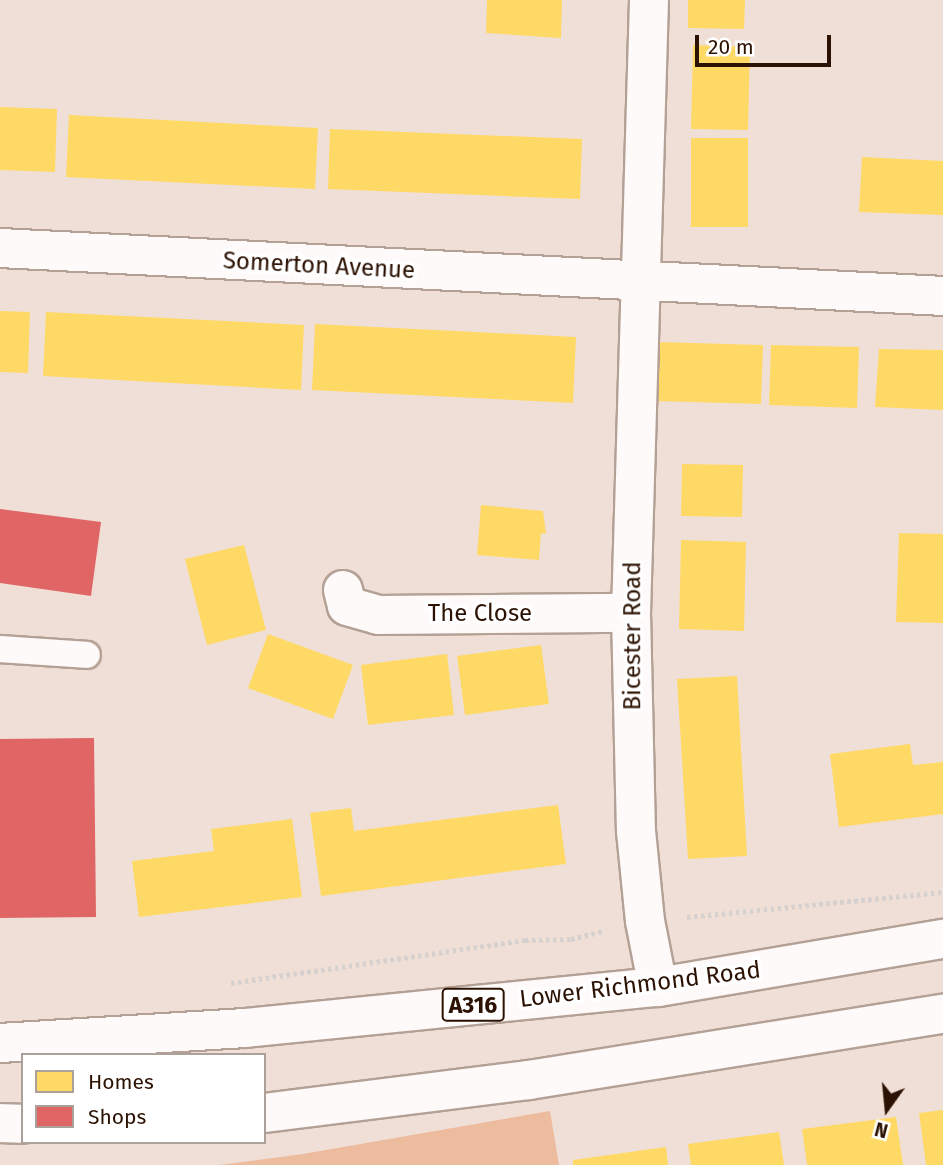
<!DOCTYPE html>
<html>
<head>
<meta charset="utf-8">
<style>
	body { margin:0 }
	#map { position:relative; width:943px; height:1165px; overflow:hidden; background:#f0dfd6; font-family:"Fira Sans",sans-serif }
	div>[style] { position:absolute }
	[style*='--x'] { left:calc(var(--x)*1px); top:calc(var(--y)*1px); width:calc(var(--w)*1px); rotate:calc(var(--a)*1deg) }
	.green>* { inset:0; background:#edbb9d }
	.homes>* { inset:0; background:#ffd966 }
	.shops>* { inset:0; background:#e06666 }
	.path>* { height:4.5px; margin-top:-2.25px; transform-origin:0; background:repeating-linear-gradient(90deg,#d6d1ce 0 3.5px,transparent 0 7px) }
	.roads { filter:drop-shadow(2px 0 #b4a094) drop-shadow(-2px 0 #b4a094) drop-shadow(0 2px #b4a094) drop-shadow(0 -2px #b4a094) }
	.service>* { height:26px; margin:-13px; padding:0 13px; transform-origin:13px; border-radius:13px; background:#fdfaf9 }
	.minor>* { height:38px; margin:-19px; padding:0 19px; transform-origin:19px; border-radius:19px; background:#fdfaf9 }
	.trunk>* { height:38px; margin:-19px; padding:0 19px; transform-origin:19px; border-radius:19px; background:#fdfaf9 }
	span { translate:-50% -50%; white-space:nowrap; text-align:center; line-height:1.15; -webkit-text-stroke:7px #fff; paint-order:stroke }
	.shield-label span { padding:2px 5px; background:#fff; border:2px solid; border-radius:5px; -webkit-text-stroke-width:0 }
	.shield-label { font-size:23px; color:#2c1203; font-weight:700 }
	.street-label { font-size:24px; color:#2c1203 }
	.legend { position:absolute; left:21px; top:1053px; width:245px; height:91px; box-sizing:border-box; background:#fff; border:2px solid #aba09a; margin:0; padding:9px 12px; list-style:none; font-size:21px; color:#2c1203 }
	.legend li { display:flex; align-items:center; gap:14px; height:35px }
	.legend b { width:35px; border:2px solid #aba09a }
	.north { position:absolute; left:852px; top:1074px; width:70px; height:70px; -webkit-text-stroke:5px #fff; paint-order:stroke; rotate:195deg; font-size:19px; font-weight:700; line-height:28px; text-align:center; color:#2c1203 }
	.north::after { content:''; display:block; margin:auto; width:24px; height:32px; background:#2c1203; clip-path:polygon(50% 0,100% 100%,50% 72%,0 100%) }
	.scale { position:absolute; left:695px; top:35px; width:136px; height:32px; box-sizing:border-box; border:4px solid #2c1203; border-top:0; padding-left:9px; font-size:21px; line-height:24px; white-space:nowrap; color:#2c1203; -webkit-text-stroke:5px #fff; paint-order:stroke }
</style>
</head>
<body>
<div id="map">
	<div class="green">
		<i style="clip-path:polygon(550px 1111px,559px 1165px,219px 1165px,303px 1154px)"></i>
	</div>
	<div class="homes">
		<i style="clip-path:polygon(487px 0,562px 0,561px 38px,486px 33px)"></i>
		<i style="clip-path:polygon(688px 0,745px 0,744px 29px,688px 28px)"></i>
		<i style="clip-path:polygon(693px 45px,750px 47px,748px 130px,691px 129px)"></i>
		<i style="clip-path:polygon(0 107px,57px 109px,55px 172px,0 170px)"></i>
		<i style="clip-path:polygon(69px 115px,318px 128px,315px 189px,66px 177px)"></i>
		<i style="clip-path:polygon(330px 129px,582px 139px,580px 199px,328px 189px)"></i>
		<i style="clip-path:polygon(691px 138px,748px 138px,748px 227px,691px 227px)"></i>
		<i style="clip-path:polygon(862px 157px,943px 161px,943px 215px,859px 212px)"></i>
		<i style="clip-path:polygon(0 311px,30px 312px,28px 373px,0 372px)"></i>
		<i style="clip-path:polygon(46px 312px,304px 325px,301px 390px,43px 376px)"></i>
		<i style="clip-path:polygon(315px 324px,576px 337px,573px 403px,312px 390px)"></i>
		<i style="clip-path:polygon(657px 342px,763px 345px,761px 404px,655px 401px)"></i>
		<i style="clip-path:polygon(771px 345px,859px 347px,857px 408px,769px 405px)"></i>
		<i style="clip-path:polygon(879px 349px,943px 350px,943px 410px,875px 407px)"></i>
		<i style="clip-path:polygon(682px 464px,743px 465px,742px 517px,681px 516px)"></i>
		<i style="clip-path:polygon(481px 505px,543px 511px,546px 534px,541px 533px,539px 560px,477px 555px)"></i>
		<i style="clip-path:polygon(899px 533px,943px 534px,943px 623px,896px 622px)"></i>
		<i style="clip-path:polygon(681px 540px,746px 542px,744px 631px,679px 629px)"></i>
		<i style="clip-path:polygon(244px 545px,266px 630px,207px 645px,185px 559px)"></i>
		<i style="clip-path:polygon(268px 634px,353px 665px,333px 719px,248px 688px)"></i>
		<i style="clip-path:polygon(541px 645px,549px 704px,465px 715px,457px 656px)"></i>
		<i style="clip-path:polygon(447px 654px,454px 715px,368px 725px,361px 665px)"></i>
		<i style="clip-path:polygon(737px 676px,747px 856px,688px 859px,677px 679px)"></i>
		<i style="clip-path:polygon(910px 744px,913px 765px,943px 762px,943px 814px,839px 827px,830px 754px)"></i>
		<i style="clip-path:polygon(558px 805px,566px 864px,321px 896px,310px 813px,351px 808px,354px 831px)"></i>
		<i style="clip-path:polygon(292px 819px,302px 897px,139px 917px,132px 861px,214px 851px,211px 829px)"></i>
		<i style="clip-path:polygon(943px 1110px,943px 1165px,926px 1165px,919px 1113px)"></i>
		<i style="clip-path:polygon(896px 1117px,903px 1165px,807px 1165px,802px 1129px)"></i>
		<i style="clip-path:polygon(779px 1132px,784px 1165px,691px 1165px,688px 1144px)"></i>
		<i style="clip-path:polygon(666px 1147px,668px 1165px,573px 1165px,573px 1160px)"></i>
	</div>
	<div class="shops">
		<i style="clip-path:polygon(0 509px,101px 522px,91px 596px,0 583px)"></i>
		<i style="clip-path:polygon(94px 738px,96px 917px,0 918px,0 739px)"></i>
	</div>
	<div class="path">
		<i style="--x:687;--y:917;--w:257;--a:-5.6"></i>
		<i style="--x:231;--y:983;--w:297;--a:-8.3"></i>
		<i style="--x:525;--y:940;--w:46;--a:-1.2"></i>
		<i style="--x:571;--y:939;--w:33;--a:-14"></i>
	</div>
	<div class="roads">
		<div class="service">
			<i style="--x:0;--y:649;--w:87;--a:3.9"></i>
		</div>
		<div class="minor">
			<i style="--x:649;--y:0;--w:613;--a:91.68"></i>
			<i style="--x:631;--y:613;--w:218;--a:88.7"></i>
			<i style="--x:636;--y:831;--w:90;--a:84.3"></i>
			<i style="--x:645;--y:921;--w:67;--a:78.9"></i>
			<i style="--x:0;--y:248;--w:944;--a:2.91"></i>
			<i style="--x:343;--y:590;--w:16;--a:76"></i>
			<i style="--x:347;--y:606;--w:32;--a:16"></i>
			<i style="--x:378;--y:615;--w:253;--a:-0.5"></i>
		</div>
		<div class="trunk">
			<i style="--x:0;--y:1043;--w:245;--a:-3.5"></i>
			<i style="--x:245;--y:1028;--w:415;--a:-5.7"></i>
			<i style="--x:658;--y:987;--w:289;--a:-9.6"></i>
			<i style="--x:264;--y:1113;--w:267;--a:-7.1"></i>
			<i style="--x:529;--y:1080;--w:419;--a:-9.1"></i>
			<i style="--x:0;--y:1123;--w:23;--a:2"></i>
		</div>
	</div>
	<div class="shield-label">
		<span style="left:473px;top:1005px">A316</span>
	</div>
	<div class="street-label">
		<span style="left:319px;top:266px;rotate:3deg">Somerton Avenue</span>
		<span style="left:480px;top:614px">The Close</span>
		<span style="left:633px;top:636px;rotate:-90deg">Bicester Road</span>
		<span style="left:640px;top:985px;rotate:-7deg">Lower Richmond Road</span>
	</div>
	<ul class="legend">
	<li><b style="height:19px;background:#ffd966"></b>Homes</li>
	<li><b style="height:19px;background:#e06666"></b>Shops</li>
	</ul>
	<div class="north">N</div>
	<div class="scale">20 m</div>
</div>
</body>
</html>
